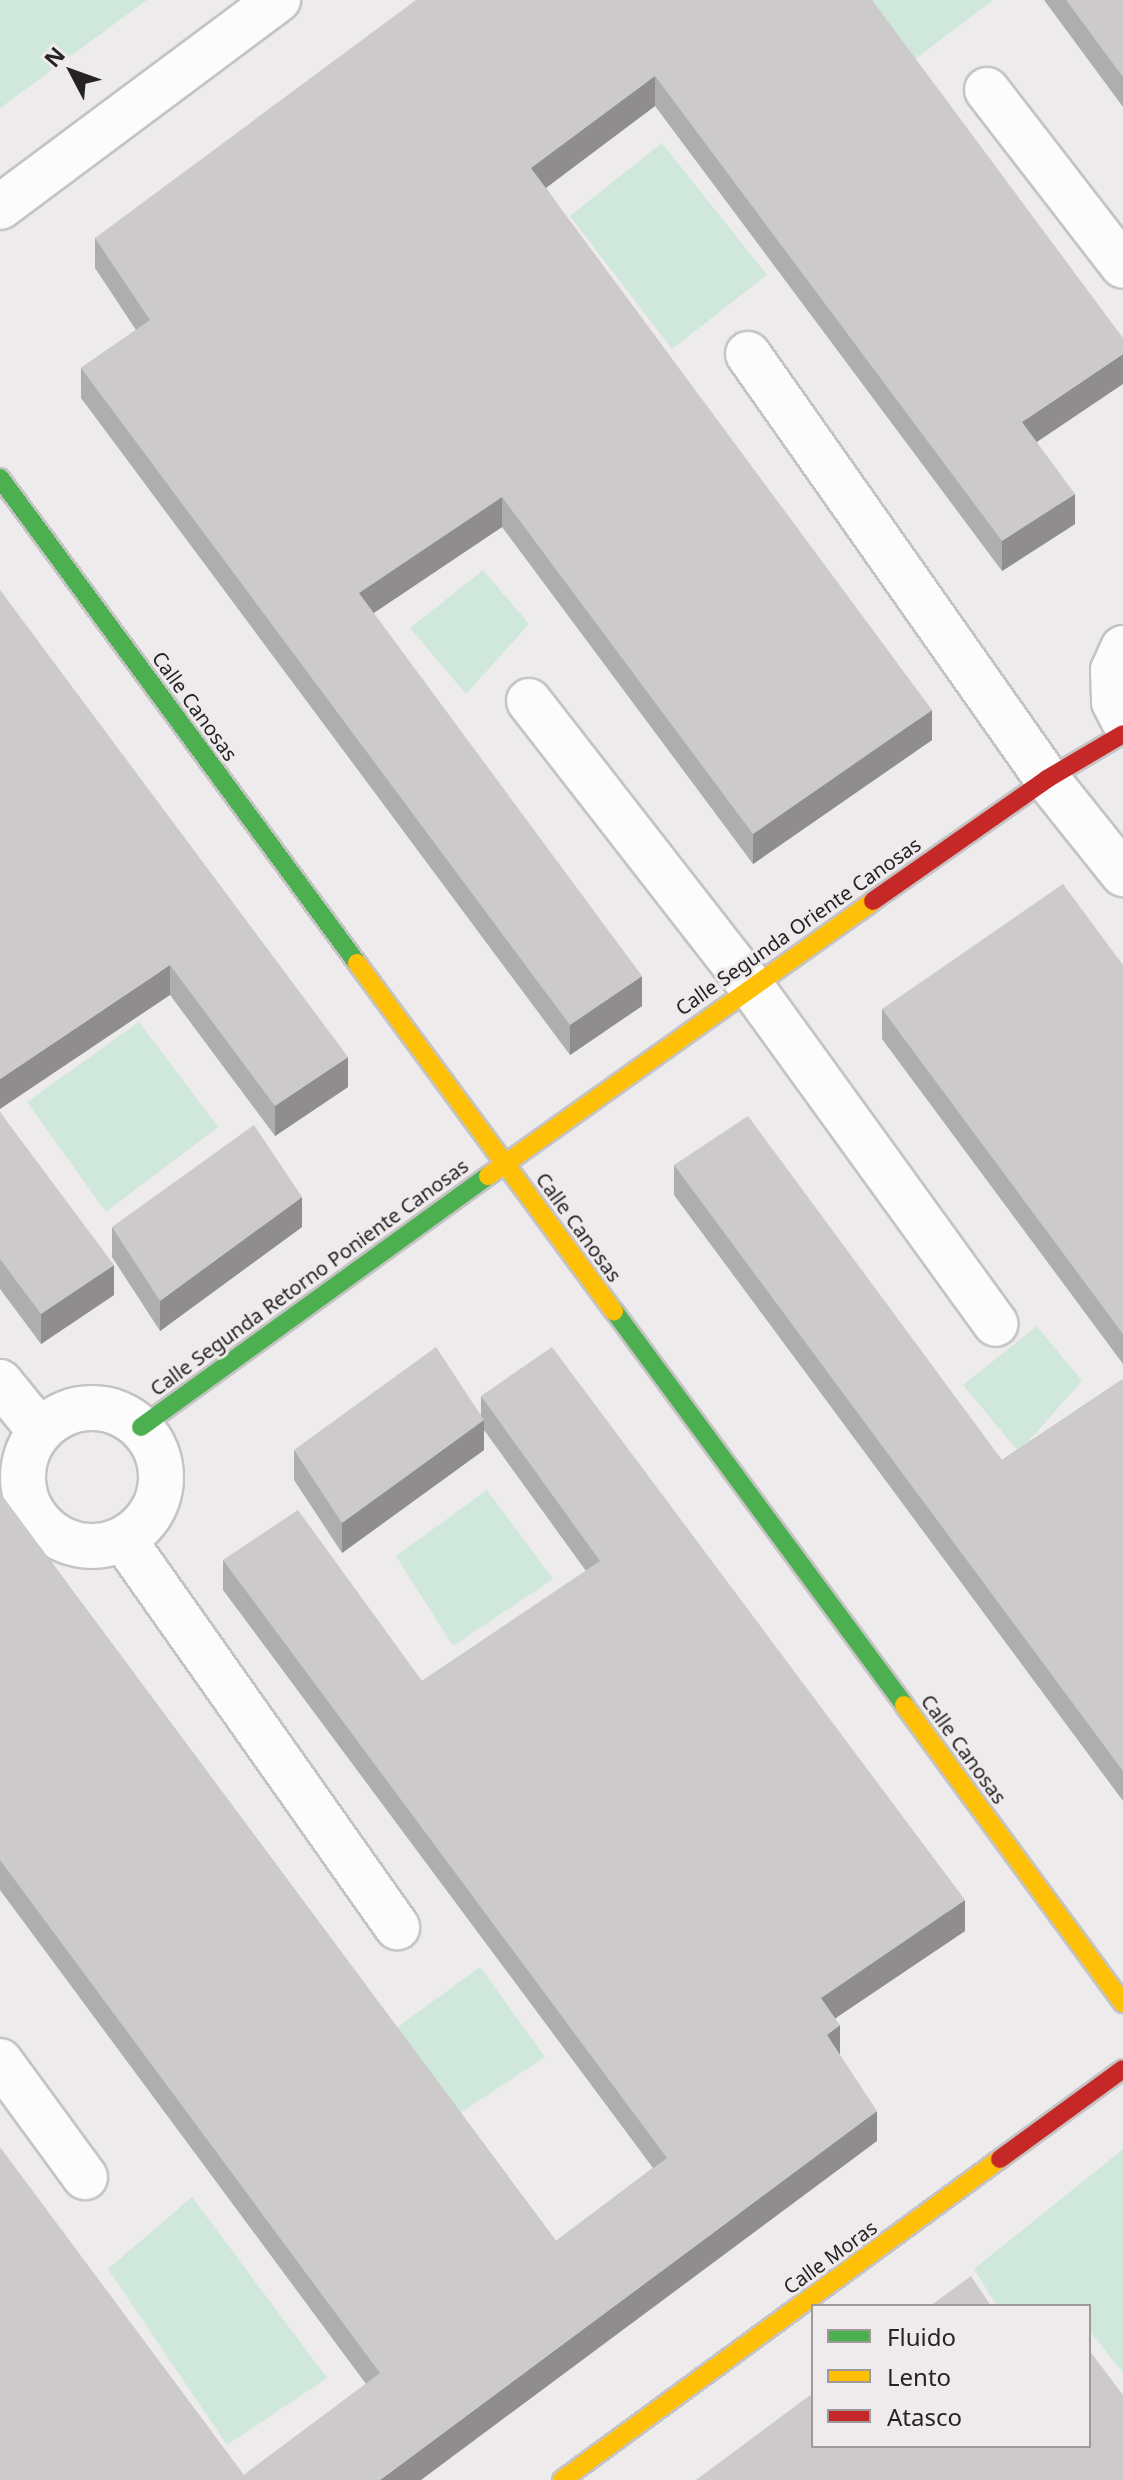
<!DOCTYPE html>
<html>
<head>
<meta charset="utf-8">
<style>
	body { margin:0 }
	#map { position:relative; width:1123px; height:2480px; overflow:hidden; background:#eeebec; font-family:"Noto Sans",sans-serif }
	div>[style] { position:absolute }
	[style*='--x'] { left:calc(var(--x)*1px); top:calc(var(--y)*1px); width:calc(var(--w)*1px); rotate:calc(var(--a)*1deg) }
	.green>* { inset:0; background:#d0e7db }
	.roads { filter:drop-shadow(2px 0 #c5c3c4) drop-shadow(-2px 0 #c5c3c4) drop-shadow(0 2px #c5c3c4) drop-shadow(0 -2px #c5c3c4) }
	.street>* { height:44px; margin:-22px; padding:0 22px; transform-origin:22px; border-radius:22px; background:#fcfcfc }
	.street>.ring { margin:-22px; padding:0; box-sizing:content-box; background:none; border:44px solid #fcfcfc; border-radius:50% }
	.fast>* { height:18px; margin:-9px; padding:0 9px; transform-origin:9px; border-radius:9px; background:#4caf50 }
	.slow>* { height:18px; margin:-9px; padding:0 9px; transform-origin:9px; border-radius:9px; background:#ffc107 }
	.jam>* { height:18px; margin:-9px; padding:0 9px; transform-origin:9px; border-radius:9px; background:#c62828 }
	.wall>* { inset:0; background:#afaeaf }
	.shaded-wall>* { inset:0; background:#8f8d8e }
	.building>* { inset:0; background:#cccacb }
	span { translate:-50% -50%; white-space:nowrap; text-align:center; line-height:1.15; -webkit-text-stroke:6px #efeaec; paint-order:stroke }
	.street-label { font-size:20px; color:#252324 }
	.legend { position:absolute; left:811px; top:2304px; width:280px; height:144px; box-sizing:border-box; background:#efeaec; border:2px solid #9e9a9c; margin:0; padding:10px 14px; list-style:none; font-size:24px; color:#252324 }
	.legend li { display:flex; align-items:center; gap:16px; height:40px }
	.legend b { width:40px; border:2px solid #9e9a9c }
	.north { position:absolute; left:32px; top:32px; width:80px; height:80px; -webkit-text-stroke:6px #efeaec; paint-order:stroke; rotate:311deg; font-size:22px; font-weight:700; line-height:32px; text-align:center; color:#252324 }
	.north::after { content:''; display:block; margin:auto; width:28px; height:36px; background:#252324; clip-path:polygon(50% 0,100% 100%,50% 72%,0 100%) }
</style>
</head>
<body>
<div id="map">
	<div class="green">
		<i style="clip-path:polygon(0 0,147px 0,0 108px)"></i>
		<i style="clip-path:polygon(866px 0,993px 0,913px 61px)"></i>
		<i style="clip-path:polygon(662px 143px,767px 275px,672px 349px,570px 216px)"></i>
		<i style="clip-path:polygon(483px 570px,529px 624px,466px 694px,410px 628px)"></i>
		<i style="clip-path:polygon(139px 1022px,218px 1127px,106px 1212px,27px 1102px)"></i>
		<i style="clip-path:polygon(1037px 1326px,1082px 1381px,1019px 1452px,963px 1385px)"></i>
		<i style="clip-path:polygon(487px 1490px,553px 1579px,453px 1646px,396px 1556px)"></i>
		<i style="clip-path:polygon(480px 1967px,545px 2057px,445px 2123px,388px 2034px)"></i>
		<i style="clip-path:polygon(1123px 2149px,1123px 2373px,1089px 2330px,1089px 2306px,997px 2306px,974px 2269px)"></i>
		<i style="clip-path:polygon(192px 2197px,327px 2378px,227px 2445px,108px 2269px)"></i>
	</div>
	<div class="roads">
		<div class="street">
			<i style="--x:987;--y:90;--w:222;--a:52.3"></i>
			<i style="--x:0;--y:207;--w:347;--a:-36.7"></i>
			<i style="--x:748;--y:354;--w:520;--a:54.87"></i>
			<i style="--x:1047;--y:779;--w:122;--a:51.3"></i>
			<i style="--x:1123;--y:648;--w:24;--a:114"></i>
			<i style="--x:1113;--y:670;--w:32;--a:88"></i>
			<i style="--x:1114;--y:702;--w:20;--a:63"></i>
			<i style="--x:529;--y:701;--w:361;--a:52.1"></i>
			<i style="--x:751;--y:986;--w:417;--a:54.1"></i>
			<i style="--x:0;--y:1382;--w:63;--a:50.8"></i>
			<i class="ring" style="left:23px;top:1408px;width:94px;height:94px"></i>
			<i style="--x:124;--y:1540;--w:474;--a:54.8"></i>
			<i style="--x:0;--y:2061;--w:144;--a:53.8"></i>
		</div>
		<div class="fast">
			<i style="--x:0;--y:478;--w:602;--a:53.64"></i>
			<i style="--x:614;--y:1311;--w:489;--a:53.6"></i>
			<i style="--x:141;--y:1427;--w:428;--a:-35.9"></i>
		</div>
		<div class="slow">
			<i style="--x:357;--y:963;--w:433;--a:53.6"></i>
			<i style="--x:488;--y:1176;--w:473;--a:-35.5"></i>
			<i style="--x:904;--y:1705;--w:370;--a:53.7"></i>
			<i style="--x:562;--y:2480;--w:543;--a:-36.24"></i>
		</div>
		<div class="jam">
			<i style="--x:873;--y:901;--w:213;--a:-35"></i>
			<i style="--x:1047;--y:779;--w:88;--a:-30.6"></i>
			<i style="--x:1000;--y:2159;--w:152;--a:-36.2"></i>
		</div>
	</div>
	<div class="wall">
		<i style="clip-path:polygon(872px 0,1037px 442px,1075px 524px,1002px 571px,655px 106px,546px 188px,932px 740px,753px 864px,502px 527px,373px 613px,642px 1006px,570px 1055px,81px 398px,81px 368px,136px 330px,95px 268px,95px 238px)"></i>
		<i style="clip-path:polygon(1044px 0,1123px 0,1123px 107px)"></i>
		<i style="clip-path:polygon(0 590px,348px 1087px,275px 1136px,170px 995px)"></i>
		<i style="clip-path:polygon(1123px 965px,1123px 1364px,882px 1039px,882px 1009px)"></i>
		<i style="clip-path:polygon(0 1112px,114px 1295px,41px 1344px,0 1289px)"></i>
		<i style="clip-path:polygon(674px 1165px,1002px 1460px,1123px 1379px,1123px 1801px,674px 1195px)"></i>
		<i style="clip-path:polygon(112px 1227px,302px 1227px,160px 1331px,112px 1257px)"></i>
		<i style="clip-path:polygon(481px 1396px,965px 1931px,835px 2018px,840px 2055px,877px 2141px,244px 2475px,366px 2384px,0 1890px,0 1493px,556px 2241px,653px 2168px,223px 1590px,223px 1560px,422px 1681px,586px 1571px,484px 1430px,484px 1450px,342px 1553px,294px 1480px,294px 1450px,481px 1417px)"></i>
	</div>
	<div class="shaded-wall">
		<i style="clip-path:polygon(655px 76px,655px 106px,531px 199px,531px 168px)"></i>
		<i style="clip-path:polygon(1123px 354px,1123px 384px,1022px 452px,1022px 422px)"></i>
		<i style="clip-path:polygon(1075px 494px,1075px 524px,1002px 571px,1002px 541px)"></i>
		<i style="clip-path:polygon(502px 497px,502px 527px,359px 623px,359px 593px)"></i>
		<i style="clip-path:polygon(932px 710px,932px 740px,753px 864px,753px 834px)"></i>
		<i style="clip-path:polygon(170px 965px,170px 995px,0 1109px,0 1079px)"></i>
		<i style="clip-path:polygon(642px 976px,642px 1006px,570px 1055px,570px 1025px)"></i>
		<i style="clip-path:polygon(348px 1057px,348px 1087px,275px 1136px,275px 1106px)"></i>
		<i style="clip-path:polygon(302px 1197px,302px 1227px,160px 1331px,160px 1301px)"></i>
		<i style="clip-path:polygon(114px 1265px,114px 1295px,41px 1344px,41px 1314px)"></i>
		<i style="clip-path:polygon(484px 1420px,484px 1450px,342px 1553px,342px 1523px)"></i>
		<i style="clip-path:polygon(965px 1900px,965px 1931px,821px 2028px,821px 1998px)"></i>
		<i style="clip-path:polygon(840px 2025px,840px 2055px,827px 2035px)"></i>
		<i style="clip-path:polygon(877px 2111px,877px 2141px,421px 2480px,380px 2480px)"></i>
	</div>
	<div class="building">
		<i style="clip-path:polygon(416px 0,872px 0,1123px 338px,1123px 354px,1022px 422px,1075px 494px,1002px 541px,655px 76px,531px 168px,932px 710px,753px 834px,502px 497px,359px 593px,642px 976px,570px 1025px,81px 368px,150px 320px,95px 238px)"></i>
		<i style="clip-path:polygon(1066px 0,1123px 0,1123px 77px)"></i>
		<i style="clip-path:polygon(0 590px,348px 1057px,275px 1106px,170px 965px,0 1079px)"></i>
		<i style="clip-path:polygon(1063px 884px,1123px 965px,1123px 1334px,882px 1009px)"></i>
		<i style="clip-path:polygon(0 1112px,114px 1265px,41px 1314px,0 1259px)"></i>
		<i style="clip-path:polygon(748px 1116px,1002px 1460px,1123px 1379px,1123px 1771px,674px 1165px)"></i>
		<i style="clip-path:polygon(254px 1125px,302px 1197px,160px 1301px,112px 1227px)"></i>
		<i style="clip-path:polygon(436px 1347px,484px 1420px,342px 1523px,294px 1450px)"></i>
		<i style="clip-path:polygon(552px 1347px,965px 1900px,821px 1998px,840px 2025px,827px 2035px,877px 2111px,380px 2480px,0 2480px,0 2147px,244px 2475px,380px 2373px,0 1860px,0 1493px,556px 2241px,667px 2158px,223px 1560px,298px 1510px,422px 1681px,600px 1561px,481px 1396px)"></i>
		<i style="clip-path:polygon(971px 2276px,991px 2306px,930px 2306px)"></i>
		<i style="clip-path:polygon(1089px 2350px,1123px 2395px,1123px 2480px,696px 2480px,813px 2393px,813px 2446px,1089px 2446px)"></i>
	</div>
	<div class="street-label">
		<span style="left:195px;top:706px;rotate:54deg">Calle Canosas</span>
		<span style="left:798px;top:926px;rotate:-35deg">Calle Segunda Oriente Canosas</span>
		<span style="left:579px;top:1227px;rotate:54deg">Calle Canosas</span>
		<span style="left:309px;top:1277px;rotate:-36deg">Calle Segunda Retorno Poniente Canosas</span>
		<span style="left:964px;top:1749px;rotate:54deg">Calle Canosas</span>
		<span style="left:830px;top:2257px;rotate:-36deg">Calle Moras</span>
	</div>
	<ul class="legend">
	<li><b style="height:10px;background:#4caf50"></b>Fluido</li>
	<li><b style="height:10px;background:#ffc107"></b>Lento</li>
	<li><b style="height:10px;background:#c62828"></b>Atasco</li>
	</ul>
	<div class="north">N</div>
</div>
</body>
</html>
